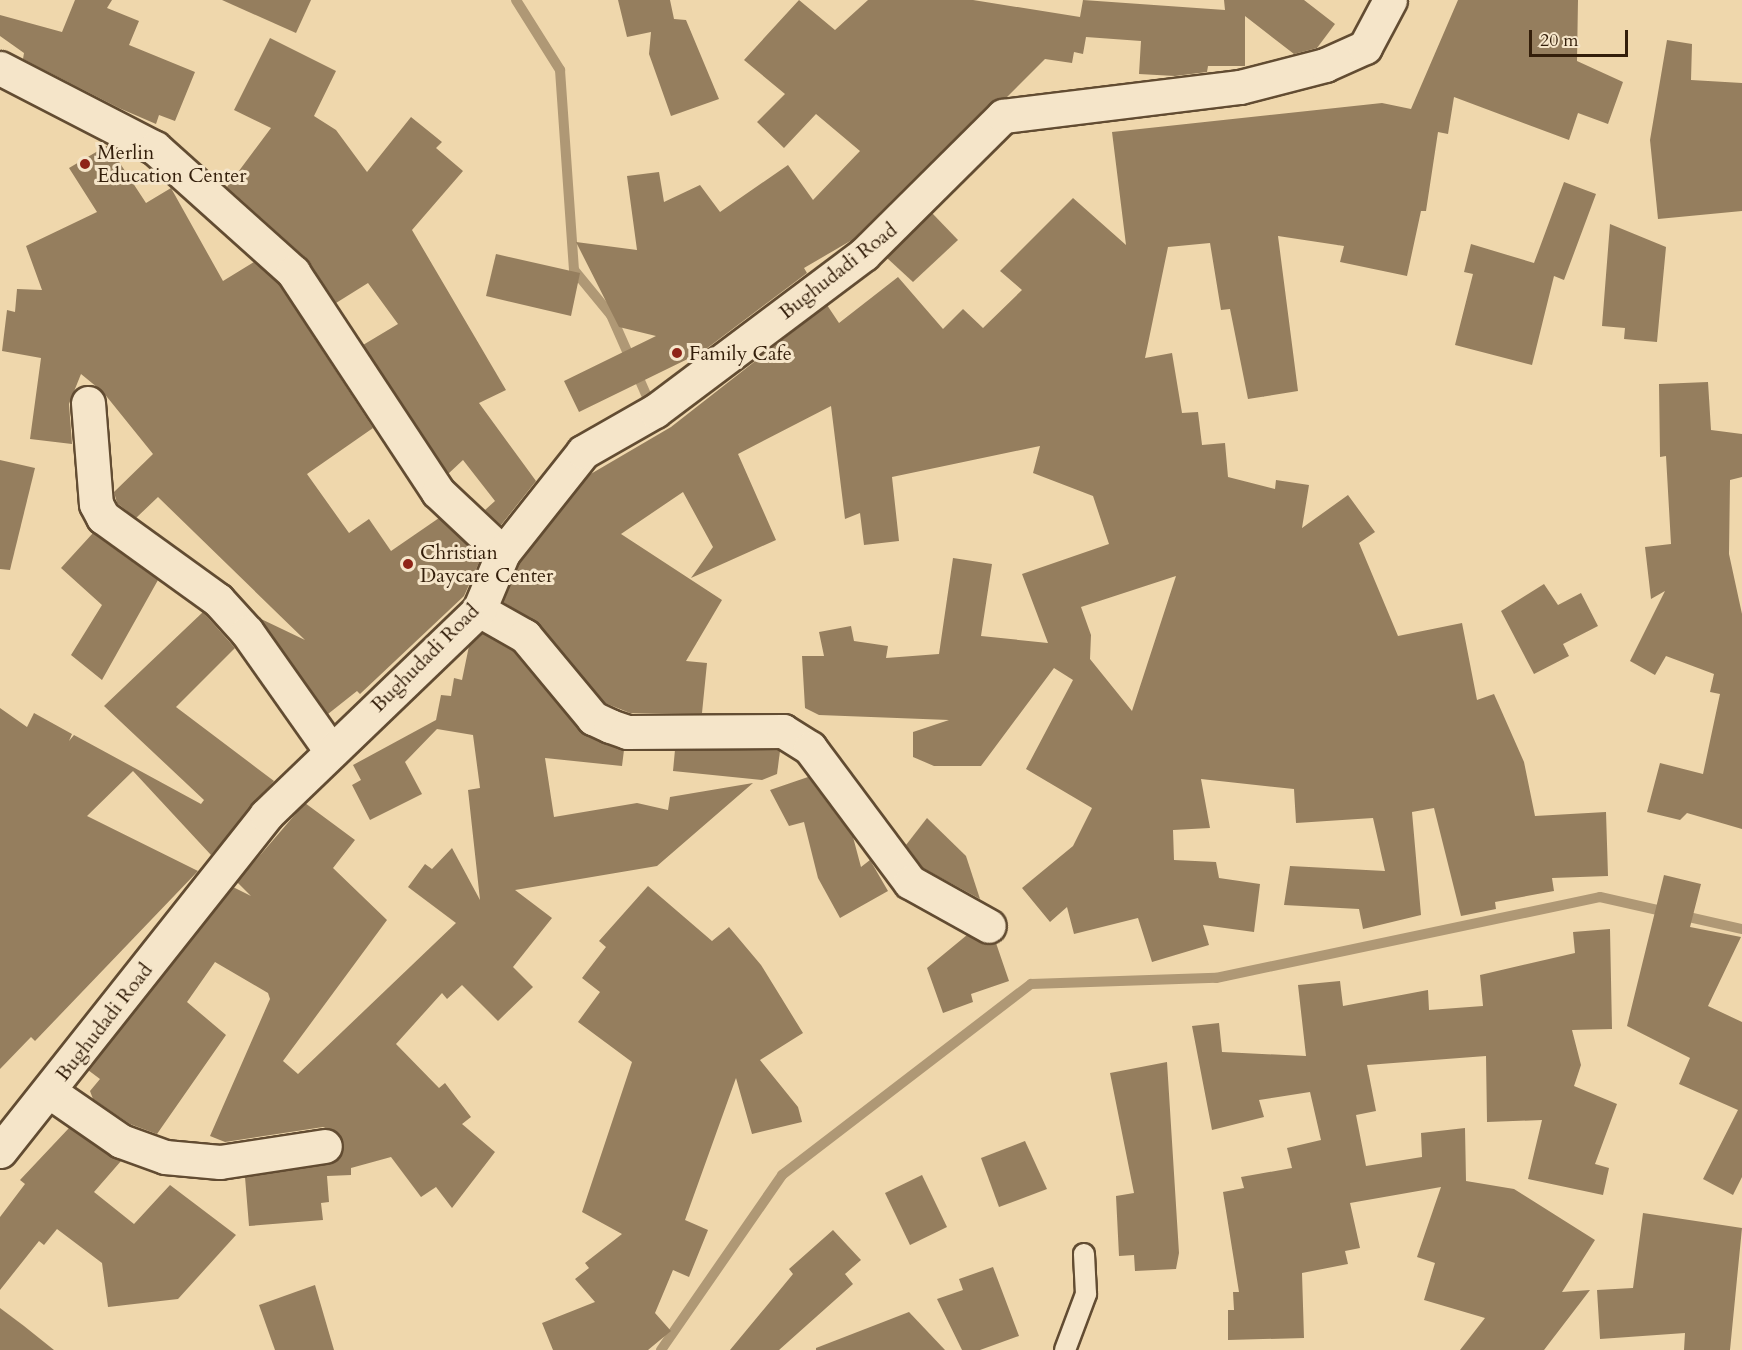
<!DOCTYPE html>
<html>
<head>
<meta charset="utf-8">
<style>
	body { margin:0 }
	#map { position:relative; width:1742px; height:1350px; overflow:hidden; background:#efd7ac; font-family:Cardo,serif }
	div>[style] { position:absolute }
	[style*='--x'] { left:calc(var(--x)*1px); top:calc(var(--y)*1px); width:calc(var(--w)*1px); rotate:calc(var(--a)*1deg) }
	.stream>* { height:10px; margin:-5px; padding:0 5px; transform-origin:5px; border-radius:5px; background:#af9875 }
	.building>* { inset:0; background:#957e5e }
	.roads { filter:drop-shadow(2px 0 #624c32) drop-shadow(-2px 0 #624c32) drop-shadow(0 2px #624c32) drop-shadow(0 -2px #624c32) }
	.lane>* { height:20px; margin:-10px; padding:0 10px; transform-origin:10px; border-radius:10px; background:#f5e5c9 }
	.street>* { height:33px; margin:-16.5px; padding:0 16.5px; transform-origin:16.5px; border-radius:16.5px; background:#f5e5c9 }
	.dots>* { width:16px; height:16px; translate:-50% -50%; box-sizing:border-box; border:3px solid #f5e5c9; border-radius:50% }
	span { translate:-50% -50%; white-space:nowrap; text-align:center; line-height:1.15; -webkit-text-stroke:6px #f5e5c9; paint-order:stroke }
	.poi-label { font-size:20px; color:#331e0a }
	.left { translate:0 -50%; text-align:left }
	.street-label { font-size:20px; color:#331e0a }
	.scale { position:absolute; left:1529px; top:30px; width:99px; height:27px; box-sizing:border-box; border:3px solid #331e0a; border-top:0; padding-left:8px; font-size:18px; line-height:21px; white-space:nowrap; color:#331e0a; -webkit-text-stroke:4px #f5e5c9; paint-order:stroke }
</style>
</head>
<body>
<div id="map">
	<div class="stream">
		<i style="--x:516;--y:0;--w:83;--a:57.8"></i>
		<i style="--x:560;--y:70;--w:200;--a:86"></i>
		<i style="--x:574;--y:270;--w:58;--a:50.6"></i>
		<i style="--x:611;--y:315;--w:94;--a:66.2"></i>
		<i style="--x:661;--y:1350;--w:213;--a:-55.3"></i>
		<i style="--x:782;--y:1175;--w:314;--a:-37.5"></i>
		<i style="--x:1031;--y:984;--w:185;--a:-1.9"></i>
		<i style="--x:1216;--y:978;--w:392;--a:-11.9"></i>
		<i style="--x:1600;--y:897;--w:146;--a:12.7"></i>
	</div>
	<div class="building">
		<i style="clip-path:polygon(75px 0,112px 0,107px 8px,139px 21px,129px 45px,195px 72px,175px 121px,159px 115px,156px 124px,119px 108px,23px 59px,24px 53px,0 36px,0 15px,62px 32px)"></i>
		<i style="clip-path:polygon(222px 0,311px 0,296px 33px)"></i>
		<i style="clip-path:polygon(618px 0,670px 0,674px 19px,686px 20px,719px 99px,671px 116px,649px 54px,651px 32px,627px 37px)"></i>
		<i style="clip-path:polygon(799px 0,835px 30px,868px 0,973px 0,1080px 17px,1083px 0,1225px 10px,1224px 0,1304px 0,1335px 24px,1317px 48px,1294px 54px,1245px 16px,1245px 66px,1208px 66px,1207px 72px,1175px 76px,1139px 74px,1141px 41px,1086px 37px,1083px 54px,1074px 52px,1072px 63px,1045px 59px,1007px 97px,990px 103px,852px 240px,804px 268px,807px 273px,702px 352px,579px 412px,564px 381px,656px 336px,619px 327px,576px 242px,637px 250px,627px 176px,659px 172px,664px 202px,700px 185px,720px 212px,788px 165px,813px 200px,860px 151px,816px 114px,784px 148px,757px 122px,785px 94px,744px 60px)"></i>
		<i style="clip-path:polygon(evenodd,1458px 0,1578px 0,1577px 61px,1623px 82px,1608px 124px,1578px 113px,1569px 140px,1454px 97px,1448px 134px,1438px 132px,1426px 211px,1421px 211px,1407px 276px,1340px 262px,1344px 246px,1278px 236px,1298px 391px,1248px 399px,1230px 309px,1221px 310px,1210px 243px,1168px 247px,1145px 358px,1172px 353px,1182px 413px,1198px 412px,1202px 445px,1225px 443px,1228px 477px,1275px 489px,1276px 480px,1309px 485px,1302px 528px,1348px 495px,1375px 532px,1359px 543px,1398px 636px,1462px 623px,1477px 700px,1494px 694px,1524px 762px,1535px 816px,1606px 812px,1608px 876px,1552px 878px,1554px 891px,1495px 902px,1496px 909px,1461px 916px,1434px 808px,1412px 812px,1421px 915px,1363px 929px,1359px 909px,1284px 905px,1290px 866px,1385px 871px,1373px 818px,1296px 823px,1294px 789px,1201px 779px,1210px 828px,1173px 830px,1174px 860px,1216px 862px,1219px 878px,1260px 884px,1254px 932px,1203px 925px,1209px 945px,1152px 962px,1138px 918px,1074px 934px,1067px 907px,1050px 922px,1022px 888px,1073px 846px,1092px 808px,1026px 769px,1073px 680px,1054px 668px,981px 766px,934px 766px,913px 757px,913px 732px,949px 720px,819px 715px,805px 708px,802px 656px,824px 656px,819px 632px,851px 626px,854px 641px,888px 646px,886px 658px,939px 654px,953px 558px,992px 564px,981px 636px,1048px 643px,1022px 574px,1109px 544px,1093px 496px,1033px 473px,1040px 446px,892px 477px,899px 541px,864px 545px,860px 513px,845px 519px,831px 406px,738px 454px,776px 540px,691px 578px,713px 547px,683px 492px,621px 534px,722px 600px,686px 661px,707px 663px,702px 713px,630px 713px,605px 703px,539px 624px,503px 602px,519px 563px,589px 475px,671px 427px,827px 305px,839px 323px,898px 277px,943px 329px,963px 309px,983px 328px,1022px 290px,1000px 271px,1073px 198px,1126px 245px,1112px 132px,1382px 103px,1411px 109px,1458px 0,1176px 576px,1132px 711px,1090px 659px,1091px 635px,1081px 607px,1176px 576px)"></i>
		<i style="clip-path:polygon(270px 38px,336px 71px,314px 116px,336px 130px,367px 172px,411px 117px,442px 142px,436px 148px,463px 171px,412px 230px,506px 390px,479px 403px,536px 481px,501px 525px,485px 510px,495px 501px,463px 460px,448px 474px,363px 345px,398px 324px,368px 283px,336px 303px,306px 258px,227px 187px,271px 128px,234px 110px)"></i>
		<i style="clip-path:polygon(1667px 40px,1692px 44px,1691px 80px,1742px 83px,1742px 211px,1658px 219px,1650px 140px)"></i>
		<i style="clip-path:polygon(108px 145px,146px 203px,171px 188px,223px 281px,254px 262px,279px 284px,373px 428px,307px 474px,349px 533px,369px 519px,391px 551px,439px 518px,481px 558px,464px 596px,360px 694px,357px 691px,328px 714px,259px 618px,305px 640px,158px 497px,136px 518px,117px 503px,114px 492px,153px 454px,103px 392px,81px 374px,69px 404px,72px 444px,30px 439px,41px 358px,2px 351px,7px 310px,15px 312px,17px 289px,42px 290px,26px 246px,97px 212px,69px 168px)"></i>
		<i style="clip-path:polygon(1564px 182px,1596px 194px,1564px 280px,1554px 276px,1532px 365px,1455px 345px,1473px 274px,1464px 272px,1471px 244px,1534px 263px)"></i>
		<i style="clip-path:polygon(932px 213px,958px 240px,913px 282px,887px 258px)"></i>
		<i style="clip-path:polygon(1610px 224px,1666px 247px,1657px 342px,1624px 339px,1625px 328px,1602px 326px)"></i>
		<i style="clip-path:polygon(496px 254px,580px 273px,571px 316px,486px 296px)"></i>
		<i style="clip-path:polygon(1708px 382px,1711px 430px,1742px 434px,1742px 477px,1730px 480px,1729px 554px,1742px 614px,1742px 829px,1687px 813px,1680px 820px,1647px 812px,1660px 763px,1703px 774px,1720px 694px,1710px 692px,1714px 674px,1666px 656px,1655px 675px,1630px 661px,1665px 591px,1651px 599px,1645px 547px,1671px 544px,1666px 456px,1660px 457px,1659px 384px)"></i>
		<i style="clip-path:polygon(0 460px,35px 468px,10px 570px,0 569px)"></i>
		<i style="clip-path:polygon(93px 533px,158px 580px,102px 680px,71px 655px,102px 605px,61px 568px)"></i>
		<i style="clip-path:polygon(1544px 584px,1558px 605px,1581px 593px,1598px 626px,1563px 644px,1569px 656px,1534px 674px,1501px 611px)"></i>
		<i style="clip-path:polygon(203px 612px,235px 648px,176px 707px,274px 781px,211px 855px,133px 771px,87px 816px,198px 871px,35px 1041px,31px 1037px,0 1069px,0 708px,27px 727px,34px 713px,72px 734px,69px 741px,74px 735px,201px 804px,204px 800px,104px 706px)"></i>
		<i style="clip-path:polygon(482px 633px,513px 651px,579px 730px,624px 750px,622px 766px,545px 758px,554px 817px,637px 803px,668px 810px,670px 797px,753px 783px,657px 866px,515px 890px,552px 918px,513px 967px,533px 987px,498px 1021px,462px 985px,447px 999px,442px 993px,396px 1044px,439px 1088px,445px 1083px,471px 1117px,462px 1124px,495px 1152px,452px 1208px,436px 1187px,421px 1197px,391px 1157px,351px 1168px,351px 1175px,327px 1176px,329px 1202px,321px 1203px,323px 1220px,249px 1226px,245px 1177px,328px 1164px,337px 1160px,344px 1144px,339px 1134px,323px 1127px,225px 1142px,210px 1136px,270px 999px,268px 993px,215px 962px,187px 1002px,226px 1035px,157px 1134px,130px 1124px,93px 1099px,90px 1091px,100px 1079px,88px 1070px,233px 887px,251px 896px,237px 882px,305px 803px,355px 840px,333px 868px,387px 920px,283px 1061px,298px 1074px,456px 923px,408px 887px,425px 864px,432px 869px,452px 848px,480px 900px,468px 790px,480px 788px,473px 735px,437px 729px,405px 762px,422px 794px,370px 820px,352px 785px,361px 780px,353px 765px,436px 720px,441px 695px,451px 696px,454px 678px,462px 680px,469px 646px)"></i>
		<i style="clip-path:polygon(675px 750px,778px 750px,780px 751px,777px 774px,762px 780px,673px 771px)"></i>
		<i style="clip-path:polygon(808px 777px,853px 837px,861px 867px,870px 860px,888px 891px,840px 918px,818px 878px,804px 822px,789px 826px,770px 790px)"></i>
		<i style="clip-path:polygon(927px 818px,966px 856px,980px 899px,923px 868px,906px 845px)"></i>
		<i style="clip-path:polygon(1664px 875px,1701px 884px,1690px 927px,1741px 937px,1708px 1006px,1742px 1022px,1742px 1177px,1733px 1195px,1703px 1179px,1738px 1110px,1679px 1084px,1690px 1058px,1627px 1026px)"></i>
		<i style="clip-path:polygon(648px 886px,712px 941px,729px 927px,761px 965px,803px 1033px,760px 1060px,798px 1107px,802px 1122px,752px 1134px,736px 1078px,685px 1220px,708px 1230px,689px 1277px,673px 1270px,655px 1313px,671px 1331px,648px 1350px,553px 1350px,542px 1323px,595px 1302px,575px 1279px,589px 1268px,585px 1263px,622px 1234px,582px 1212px,632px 1062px,578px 1022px,600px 992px,582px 978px,606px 947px,599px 941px)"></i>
		<i style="clip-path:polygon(1610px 929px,1612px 1029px,1572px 1030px,1581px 1065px,1574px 1086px,1617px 1104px,1595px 1164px,1609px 1168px,1603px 1195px,1528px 1179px,1542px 1120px,1487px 1122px,1486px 1056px,1367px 1065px,1376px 1111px,1356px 1115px,1366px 1166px,1422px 1157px,1421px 1133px,1465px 1128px,1466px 1181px,1514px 1189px,1595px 1240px,1562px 1292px,1590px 1290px,1544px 1350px,1460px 1350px,1485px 1318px,1424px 1300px,1435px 1263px,1417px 1257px,1441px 1187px,1350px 1203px,1360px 1248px,1345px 1251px,1348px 1264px,1302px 1273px,1304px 1338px,1228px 1340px,1228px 1310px,1234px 1310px,1233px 1292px,1239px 1292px,1223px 1192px,1244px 1188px,1241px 1177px,1292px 1168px,1287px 1148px,1321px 1140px,1310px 1092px,1259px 1100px,1264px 1117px,1212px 1130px,1192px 1026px,1219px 1023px,1222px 1052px,1306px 1056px,1298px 985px,1340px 981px,1343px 1006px,1428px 990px,1429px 1010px,1483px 1006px,1480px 975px,1575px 953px,1573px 932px)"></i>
		<i style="clip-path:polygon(967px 935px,996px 943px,1009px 981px,971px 994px,973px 1002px,943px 1013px,927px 968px)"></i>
		<i style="clip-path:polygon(1167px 1062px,1179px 1253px,1176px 1269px,1135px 1271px,1134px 1255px,1119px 1256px,1116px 1196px,1134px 1193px,1110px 1073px)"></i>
		<i style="clip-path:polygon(69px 1128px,121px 1161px,94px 1192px,134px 1224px,170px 1185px,236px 1235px,178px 1299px,108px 1307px,102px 1263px,57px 1229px,44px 1245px,39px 1241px,0 1290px,0 1217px,25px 1184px,20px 1180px)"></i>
		<i style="clip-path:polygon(1025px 1141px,1047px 1189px,999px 1207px,981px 1158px)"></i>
		<i style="clip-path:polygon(922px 1175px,947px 1227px,910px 1245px,885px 1193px)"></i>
		<i style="clip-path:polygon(1643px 1213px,1742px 1228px,1730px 1350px,1684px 1350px,1685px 1333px,1600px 1339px,1597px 1290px,1633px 1288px)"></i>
		<i style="clip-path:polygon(833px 1230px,861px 1260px,845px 1274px,853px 1284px,779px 1350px,730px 1350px,793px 1274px,789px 1269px)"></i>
		<i style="clip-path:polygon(993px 1267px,1019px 1336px,980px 1350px,962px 1350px,937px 1299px,963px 1290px,959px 1279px)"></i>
		<i style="clip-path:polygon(315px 1285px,334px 1350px,275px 1350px,259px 1305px)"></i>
		<i style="clip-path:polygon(0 1308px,24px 1326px,54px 1350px,0 1350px)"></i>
		<i style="clip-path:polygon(909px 1312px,945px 1350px,816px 1350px,816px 1348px)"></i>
	</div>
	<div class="roads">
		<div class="lane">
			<i style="--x:1065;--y:1350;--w:60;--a:-69.4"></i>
			<i style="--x:1086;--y:1294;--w:40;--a:-92.9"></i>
		</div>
		<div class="street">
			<i style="--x:0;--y:68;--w:174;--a:27.3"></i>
			<i style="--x:155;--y:148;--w:186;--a:41.9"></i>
			<i style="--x:293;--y:272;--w:263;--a:56.6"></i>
			<i style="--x:438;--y:492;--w:89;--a:43.2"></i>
			<i style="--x:88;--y:403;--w:101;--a:85.5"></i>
			<i style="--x:96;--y:504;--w:15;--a:62"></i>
			<i style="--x:103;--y:517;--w:142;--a:35.8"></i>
			<i style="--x:218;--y:600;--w:43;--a:47.8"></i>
			<i style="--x:247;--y:632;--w:146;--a:54.8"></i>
			<i style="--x:479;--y:610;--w:53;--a:29.5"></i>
			<i style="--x:525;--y:636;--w:107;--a:50.3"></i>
			<i style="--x:593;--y:718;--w:19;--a:25"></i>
			<i style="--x:610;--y:726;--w:18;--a:19"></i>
			<i style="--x:627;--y:732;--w:156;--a:-0.4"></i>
			<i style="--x:783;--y:731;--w:32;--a:32"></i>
			<i style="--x:810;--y:748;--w:167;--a:53.3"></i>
			<i style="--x:910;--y:882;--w:90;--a:29.1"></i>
			<i style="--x:50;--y:1092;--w:86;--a:34.6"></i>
			<i style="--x:121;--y:1141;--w:47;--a:20"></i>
			<i style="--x:165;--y:1157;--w:55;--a:5.2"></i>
			<i style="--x:220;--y:1162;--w:106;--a:-8.7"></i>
			<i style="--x:0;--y:1151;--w:429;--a:-51.6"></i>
			<i style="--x:266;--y:815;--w:296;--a:-43.9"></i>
			<i style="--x:479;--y:610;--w:62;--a:-67.2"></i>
			<i style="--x:503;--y:553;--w:129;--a:-51.6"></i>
			<i style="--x:583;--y:452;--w:83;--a:-29.7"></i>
			<i style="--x:655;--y:411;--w:261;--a:-36.9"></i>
			<i style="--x:864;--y:254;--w:196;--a:-44.8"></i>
			<i style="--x:1003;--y:116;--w:239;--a:-7"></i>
			<i style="--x:1240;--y:87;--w:88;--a:-14.5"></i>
			<i style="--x:1325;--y:65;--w:44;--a:-24.2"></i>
			<i style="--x:1365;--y:47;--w:53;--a:-62"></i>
		</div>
	</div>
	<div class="dots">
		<i style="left:85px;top:164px;background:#8f2418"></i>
		<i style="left:677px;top:353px;background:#8f2418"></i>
		<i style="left:408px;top:564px;background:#8f2418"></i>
	</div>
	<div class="poi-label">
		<span class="left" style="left:97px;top:164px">Merlin<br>Education Center</span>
		<span class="left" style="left:689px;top:353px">Family Cafe</span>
		<span class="left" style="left:420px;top:564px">Christian<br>Daycare Center</span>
	</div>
	<div class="street-label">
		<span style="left:838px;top:271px;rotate:-38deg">Bughudadi Road</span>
		<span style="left:425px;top:658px;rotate:-45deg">Bughudadi Road</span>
		<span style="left:104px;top:1022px;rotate:-52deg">Bughudadi Road</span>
	</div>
	<div class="scale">20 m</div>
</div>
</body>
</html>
